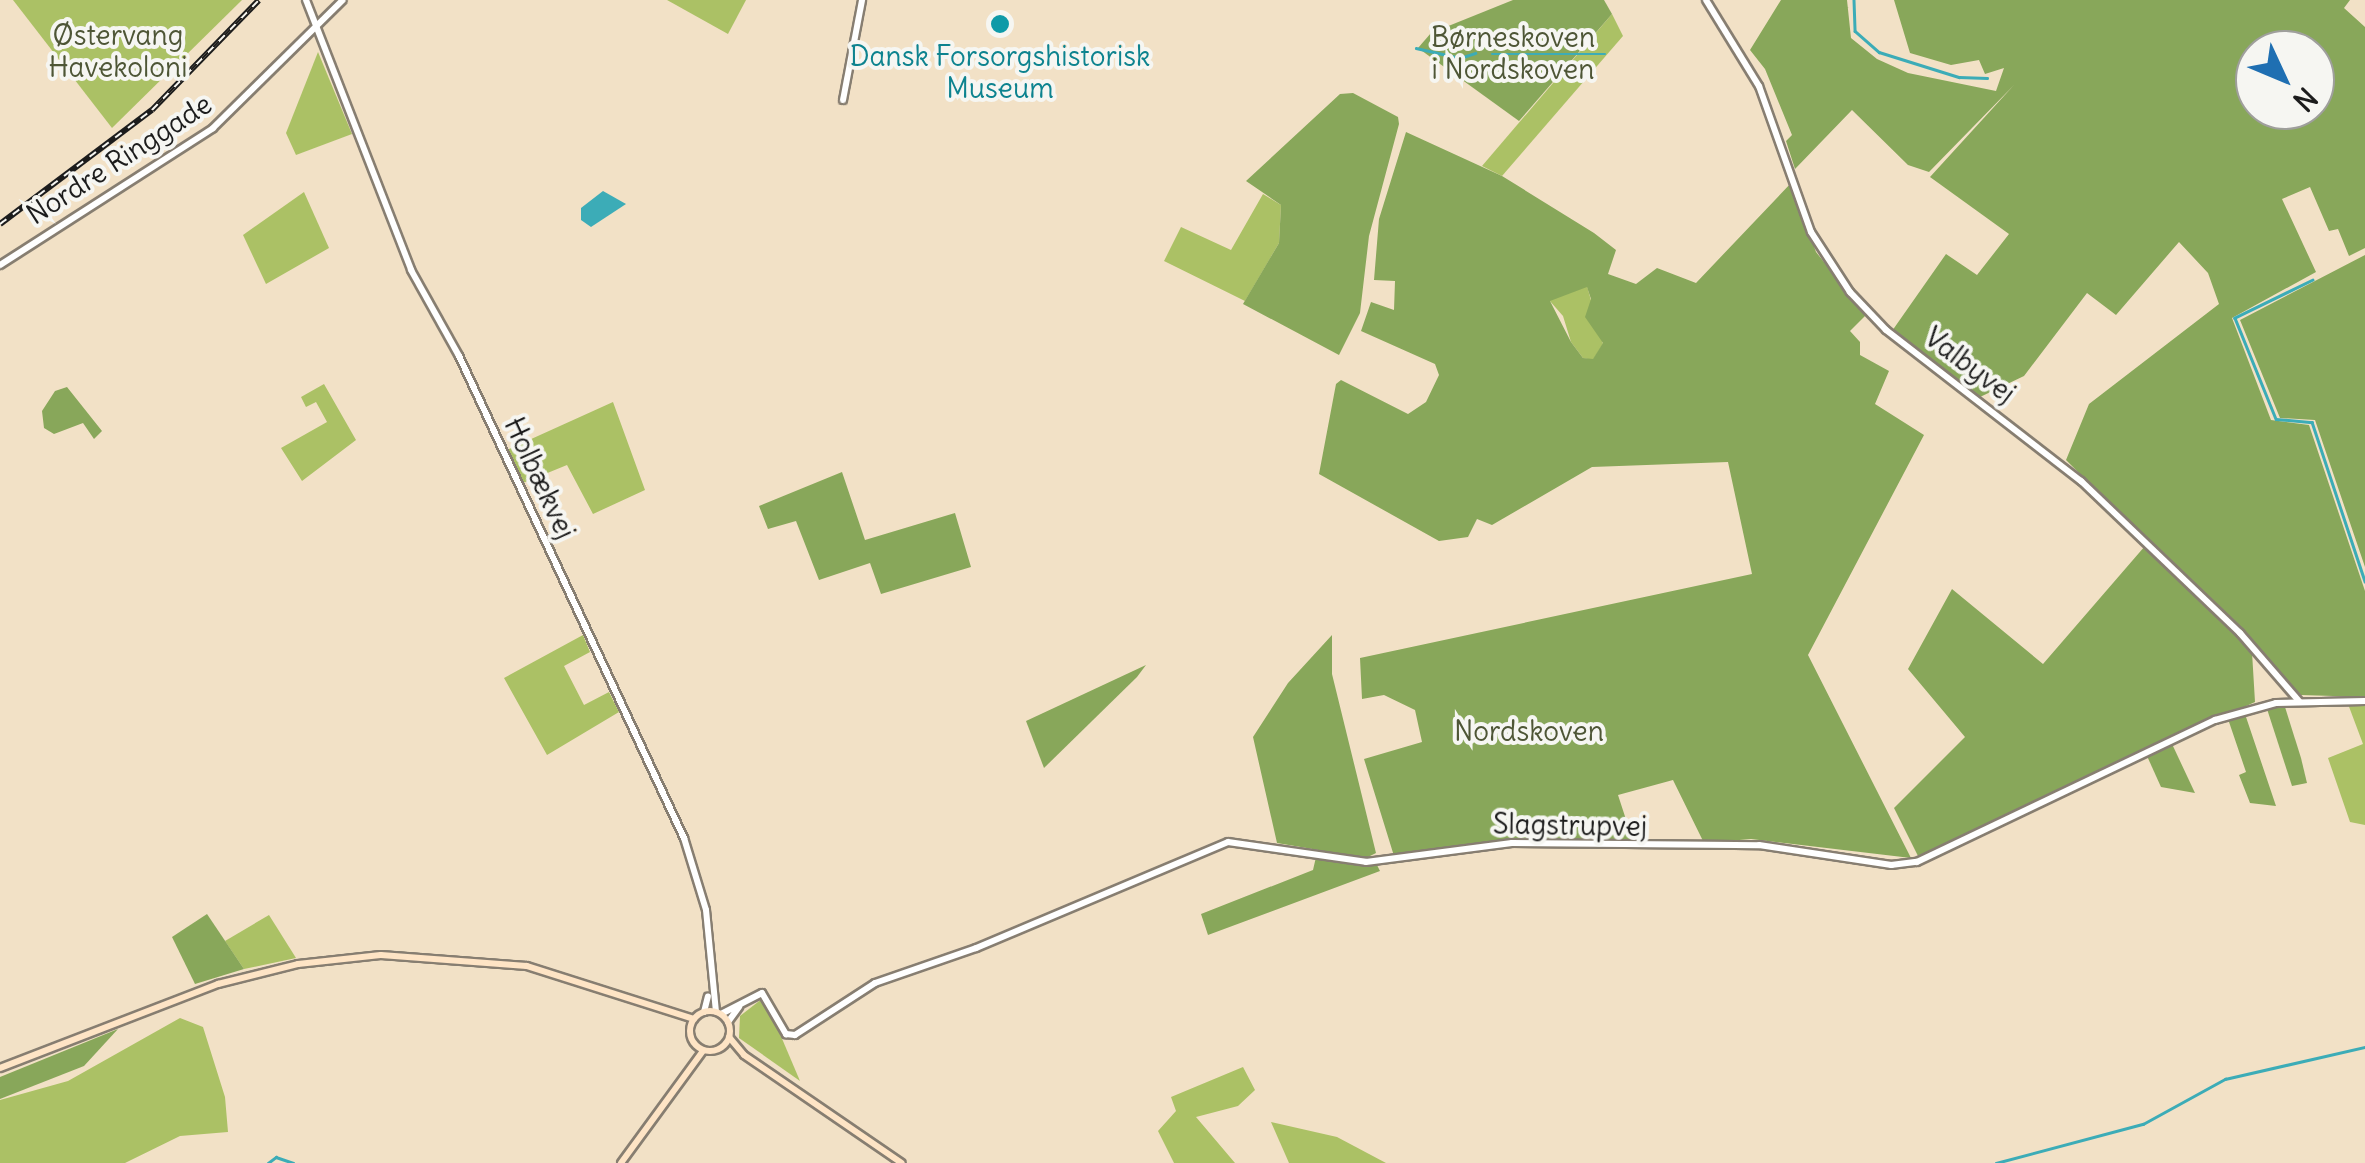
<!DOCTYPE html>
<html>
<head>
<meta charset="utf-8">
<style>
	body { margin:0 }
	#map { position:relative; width:2365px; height:1163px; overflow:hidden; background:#f2e1c6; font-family:Delius,sans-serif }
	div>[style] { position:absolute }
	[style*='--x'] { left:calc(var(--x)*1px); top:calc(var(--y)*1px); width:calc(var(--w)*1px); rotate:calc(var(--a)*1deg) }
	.green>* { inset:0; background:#abc165 }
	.forest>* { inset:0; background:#88a75a }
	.water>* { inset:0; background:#3cacb7 }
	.stream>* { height:2.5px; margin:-1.25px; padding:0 1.25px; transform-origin:1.25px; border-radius:1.25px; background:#3cacb7 }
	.roads { filter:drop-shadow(2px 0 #877e71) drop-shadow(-2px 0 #877e71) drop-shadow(0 2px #877e71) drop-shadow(0 -2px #877e71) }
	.tertiary>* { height:6px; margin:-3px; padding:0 3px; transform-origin:3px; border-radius:3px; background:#fff }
	.secondary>* { height:6px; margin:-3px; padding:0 3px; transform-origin:3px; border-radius:3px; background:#fee4c5 }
	.secondary>.ring { margin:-3px; padding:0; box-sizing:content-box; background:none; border:6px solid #fee4c5; border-radius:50% }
	.rail>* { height:6px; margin-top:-3px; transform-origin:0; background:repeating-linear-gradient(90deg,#f6f6f2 0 8px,#1c1c1c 0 16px); box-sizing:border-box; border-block:2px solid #1c1c1c }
	.dots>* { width:28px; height:28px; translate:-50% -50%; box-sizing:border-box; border:5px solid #f6f6f2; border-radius:50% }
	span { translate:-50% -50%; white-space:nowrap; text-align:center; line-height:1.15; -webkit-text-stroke:8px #f6f6f2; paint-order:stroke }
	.park-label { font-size:28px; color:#4e5636 }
	.culture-label { font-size:28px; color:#0d838f }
	.street-label { font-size:28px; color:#1c1c1c }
	.north { position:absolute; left:2235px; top:30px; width:100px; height:100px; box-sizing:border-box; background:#f6f6f2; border:2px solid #9f9f9c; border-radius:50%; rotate:134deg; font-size:28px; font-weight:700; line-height:40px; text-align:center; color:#1c1c1c }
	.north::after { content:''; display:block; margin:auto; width:35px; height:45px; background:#1f6fb2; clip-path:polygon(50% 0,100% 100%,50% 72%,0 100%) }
</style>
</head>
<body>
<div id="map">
	<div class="green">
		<i style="clip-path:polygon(13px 0,242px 0,112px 128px)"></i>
		<i style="clip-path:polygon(667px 0,746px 0,728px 34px)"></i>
		<i style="clip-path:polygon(1612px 14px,1623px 36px,1502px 176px,1482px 166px)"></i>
		<i style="clip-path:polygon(318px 52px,352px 134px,296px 155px,286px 133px)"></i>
		<i style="clip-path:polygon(304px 192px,329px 248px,266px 284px,243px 235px)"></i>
		<i style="clip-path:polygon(1263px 194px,1281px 205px,1279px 243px,1245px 301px,1164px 261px,1181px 227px,1231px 250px)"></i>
		<i style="clip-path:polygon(1587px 286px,1603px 344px,1593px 360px,1583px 358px,1571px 342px,1563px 316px,1549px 300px)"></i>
		<i style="clip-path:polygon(324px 384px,356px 440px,302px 481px,281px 448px,327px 422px,316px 402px,306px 407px,301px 397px)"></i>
		<i style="clip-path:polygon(613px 402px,645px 490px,593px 514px,567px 465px,523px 483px,507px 450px)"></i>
		<i style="clip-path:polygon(583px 635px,590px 652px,564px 666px,584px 705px,609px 692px,619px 712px,547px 755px,504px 678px)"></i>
		<i style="clip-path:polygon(2365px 703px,2365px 825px,2350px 822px,2328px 758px,2363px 744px,2348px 704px)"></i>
		<i style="clip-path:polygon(269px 915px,296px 958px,244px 969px,225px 941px)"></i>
		<i style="clip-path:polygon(763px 998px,766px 1001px,800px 1081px,739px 1038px,740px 1016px)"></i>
		<i style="clip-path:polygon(180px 1018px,203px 1027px,225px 1097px,228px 1132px,180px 1136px,125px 1163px,0 1163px,0 1100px,68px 1081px)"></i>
		<i style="clip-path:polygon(1243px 1067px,1255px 1090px,1238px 1106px,1196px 1117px,1235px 1163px,1174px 1163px,1158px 1131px,1176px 1111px,1171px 1097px)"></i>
		<i style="clip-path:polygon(1271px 1122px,1337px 1137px,1386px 1163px,1289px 1163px)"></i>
	</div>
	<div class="forest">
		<i style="clip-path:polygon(1513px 0,1604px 0,1612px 14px,1519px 121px,1418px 48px,1431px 33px)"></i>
		<i style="clip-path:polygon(evenodd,1781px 0,1847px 0,1851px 38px,1877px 59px,1908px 73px,1996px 91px,2004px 68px,1985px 74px,1979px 60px,1951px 65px,1910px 53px,1894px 0,2350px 0,2344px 8px,2365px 27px,2365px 248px,2349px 256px,2338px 229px,2329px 231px,2310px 187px,2282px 199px,2316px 272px,2232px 318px,2271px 420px,2309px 425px,2365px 591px,2365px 697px,2301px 695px,2066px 460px,2089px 404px,2219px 304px,2208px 273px,2179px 242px,2116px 315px,2087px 293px,2024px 376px,1980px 397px,1892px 331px,1946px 254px,1977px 275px,2009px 234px,1930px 177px,2014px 85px,1929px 172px,1908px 165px,1852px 110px,1795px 169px,1786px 141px,1792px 135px,1765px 69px,1750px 50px,1781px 0,2255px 50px,2315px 50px,2315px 110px,2255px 110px,2255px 50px)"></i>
		<i style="clip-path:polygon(1353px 93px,1398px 117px,1399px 124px,1369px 236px,1360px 313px,1339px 355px,1243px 304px,1279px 243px,1281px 205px,1246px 181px,1340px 94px)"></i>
		<i style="clip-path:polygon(evenodd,1406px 132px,1502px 176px,1594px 233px,1616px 250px,1608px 274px,1636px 284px,1657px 268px,1696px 283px,1792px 182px,1816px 252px,1866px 315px,1850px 331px,1860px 342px,1860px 355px,1889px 371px,1875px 404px,1924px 435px,1808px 655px,1911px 858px,1751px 839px,1704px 843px,1673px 780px,1618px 795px,1634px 844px,1513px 838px,1394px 856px,1364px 759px,1422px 742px,1415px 710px,1384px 695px,1362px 699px,1360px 658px,1752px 574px,1728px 462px,1592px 467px,1492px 525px,1477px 519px,1468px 537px,1439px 541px,1319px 474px,1336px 384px,1341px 380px,1408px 414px,1426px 402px,1439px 375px,1435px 364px,1361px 331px,1371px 302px,1394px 310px,1395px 281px,1374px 280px,1379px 219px,1406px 132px,1587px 287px,1591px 299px,1585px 317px,1603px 343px,1593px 359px,1583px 358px,1571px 342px,1550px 301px,1587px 287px)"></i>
		<i style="clip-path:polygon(2365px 255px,2365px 567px,2315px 420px,2280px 418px,2240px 320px)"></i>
		<i style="clip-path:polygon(67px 387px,102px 431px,94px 439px,83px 423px,54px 434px,44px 428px,42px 411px,55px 391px)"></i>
		<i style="clip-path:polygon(842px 472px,865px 540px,955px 513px,971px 567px,881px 594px,870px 563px,819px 580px,796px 521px,768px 529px,759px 506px)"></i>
		<i style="clip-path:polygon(2145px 546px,2252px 652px,2255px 702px,1918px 856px,1894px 808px,1965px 737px,1908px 669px,1952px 589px,2043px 664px)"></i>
		<i style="clip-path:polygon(1332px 635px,1332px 674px,1376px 853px,1366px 858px,1277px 843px,1253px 737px,1288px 683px)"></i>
		<i style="clip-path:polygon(1146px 665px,1137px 677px,1044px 768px,1026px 721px)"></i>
		<i style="clip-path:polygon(2285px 707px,2301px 758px,2307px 783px,2292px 786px,2267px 709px)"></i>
		<i style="clip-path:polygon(2245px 714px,2276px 806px,2250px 803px,2239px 775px,2246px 772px,2228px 719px)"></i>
		<i style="clip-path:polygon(2172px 744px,2195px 793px,2161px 787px,2147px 756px)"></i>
		<i style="clip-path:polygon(1316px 857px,1377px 865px,1380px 871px,1208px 935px,1201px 914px,1313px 870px)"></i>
		<i style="clip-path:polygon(207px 914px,244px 969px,195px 984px,172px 937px)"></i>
		<i style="clip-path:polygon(118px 1029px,84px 1066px,0 1099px,0 1077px)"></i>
	</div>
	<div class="water">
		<i style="clip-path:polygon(603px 191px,626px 204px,591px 227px,581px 220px,581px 208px)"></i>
	</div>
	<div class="stream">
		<i style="--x:1854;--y:0;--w:31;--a:88"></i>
		<i style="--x:1855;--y:31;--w:32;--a:41"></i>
		<i style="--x:1879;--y:52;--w:84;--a:17.4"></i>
		<i style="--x:1959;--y:77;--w:28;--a:2"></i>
		<i style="--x:1416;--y:48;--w:45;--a:12.8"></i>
		<i style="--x:1460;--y:58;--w:16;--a:-18"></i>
		<i style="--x:1492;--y:54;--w:113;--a:0"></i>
		<i style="--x:2313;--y:280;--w:87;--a:154"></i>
		<i style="--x:2235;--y:318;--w:109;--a:67.9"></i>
		<i style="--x:2276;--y:419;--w:36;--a:5"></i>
		<i style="--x:2312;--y:422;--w:168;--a:71.6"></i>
		<i style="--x:268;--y:1163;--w:10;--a:-37"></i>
		<i style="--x:276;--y:1157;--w:18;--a:19"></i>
		<i style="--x:1996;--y:1163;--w:152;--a:-14.9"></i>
		<i style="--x:2143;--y:1124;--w:94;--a:-28.8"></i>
		<i style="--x:2225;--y:1079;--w:144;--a:-12.9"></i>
	</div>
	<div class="roads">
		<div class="tertiary">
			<i style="--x:306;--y:0;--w:290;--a:68.7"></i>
			<i style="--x:411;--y:270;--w:98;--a:60.8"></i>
			<i style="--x:459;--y:356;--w:532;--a:64.98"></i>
			<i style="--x:684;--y:838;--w:75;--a:73"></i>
			<i style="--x:706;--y:910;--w:102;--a:84.4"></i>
			<i style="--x:1706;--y:0;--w:101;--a:58.4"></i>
			<i style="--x:1759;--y:86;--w:155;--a:70.4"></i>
			<i style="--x:1811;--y:232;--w:72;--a:57"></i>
			<i style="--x:1850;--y:292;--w:52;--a:46.5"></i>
			<i style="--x:1886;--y:330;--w:247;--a:37.8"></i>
			<i style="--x:2081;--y:481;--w:220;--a:43.7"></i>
			<i style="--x:2240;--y:633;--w:90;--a:49.1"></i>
			<i style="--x:843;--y:100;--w:102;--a:-79.2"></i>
			<i style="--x:0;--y:265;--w:253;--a:-32.7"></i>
			<i style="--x:213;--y:128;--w:182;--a:-44.6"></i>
			<i style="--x:704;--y:1012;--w:16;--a:-76"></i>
			<i style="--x:721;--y:1014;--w:46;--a:-27.1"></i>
			<i style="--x:762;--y:993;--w:48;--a:59.7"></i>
			<i style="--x:786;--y:1034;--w:9;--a:6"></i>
			<i style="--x:795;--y:1035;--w:95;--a:-33"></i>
			<i style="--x:875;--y:983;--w:107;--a:-19.1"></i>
			<i style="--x:976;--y:948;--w:273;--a:-22.8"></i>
			<i style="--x:1228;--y:842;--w:139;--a:8.2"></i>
			<i style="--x:1366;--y:862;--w:147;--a:-7.4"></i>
			<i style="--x:1512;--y:843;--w:247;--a:0.5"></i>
			<i style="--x:1759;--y:845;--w:134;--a:8.6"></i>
			<i style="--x:1891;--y:865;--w:26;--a:-7"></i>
			<i style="--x:1917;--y:862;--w:330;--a:-25.5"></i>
			<i style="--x:2215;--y:720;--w:63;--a:-15.6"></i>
			<i style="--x:2276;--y:703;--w:89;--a:-1.3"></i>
			<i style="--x:728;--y:1022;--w:19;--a:-54"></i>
		</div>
		<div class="secondary">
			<i class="ring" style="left:690px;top:1011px;width:34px;height:34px"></i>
			<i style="--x:729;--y:1037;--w:23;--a:50"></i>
			<i style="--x:744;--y:1055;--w:191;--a:34.4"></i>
			<i style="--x:0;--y:1068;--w:234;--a:-21.1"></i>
			<i style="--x:218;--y:984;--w:82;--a:-14"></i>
			<i style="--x:298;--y:964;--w:83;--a:-6.2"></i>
			<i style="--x:381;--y:955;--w:146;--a:4.3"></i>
			<i style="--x:527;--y:966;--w:175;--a:17.6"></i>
			<i style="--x:621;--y:1163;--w:139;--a:-53.8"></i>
		</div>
	</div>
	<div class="rail">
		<i style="--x:0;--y:224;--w:190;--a:-36.9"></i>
		<i style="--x:152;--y:110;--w:153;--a:-45.8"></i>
	</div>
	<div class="dots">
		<i style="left:1000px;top:24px;background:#0f9aa8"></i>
	</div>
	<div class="park-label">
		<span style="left:118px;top:51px">Østervang<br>Havekoloni</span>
		<span style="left:1513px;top:53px">Børneskoven<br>i Nordskoven</span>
		<span style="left:1529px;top:731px">Nordskoven</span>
	</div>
	<div class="culture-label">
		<span style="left:1000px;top:72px">Dansk Forsorgshistorisk<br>Museum</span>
	</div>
	<div class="street-label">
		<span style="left:119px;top:159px;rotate:-33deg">Nordre Ringgade</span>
		<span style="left:1970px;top:365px;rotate:37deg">Valbyvej</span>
		<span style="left:540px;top:478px;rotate:65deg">Holbækvej</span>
		<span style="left:1570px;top:825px;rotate:1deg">Slagstrupvej</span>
	</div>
	<div class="north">N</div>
</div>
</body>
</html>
